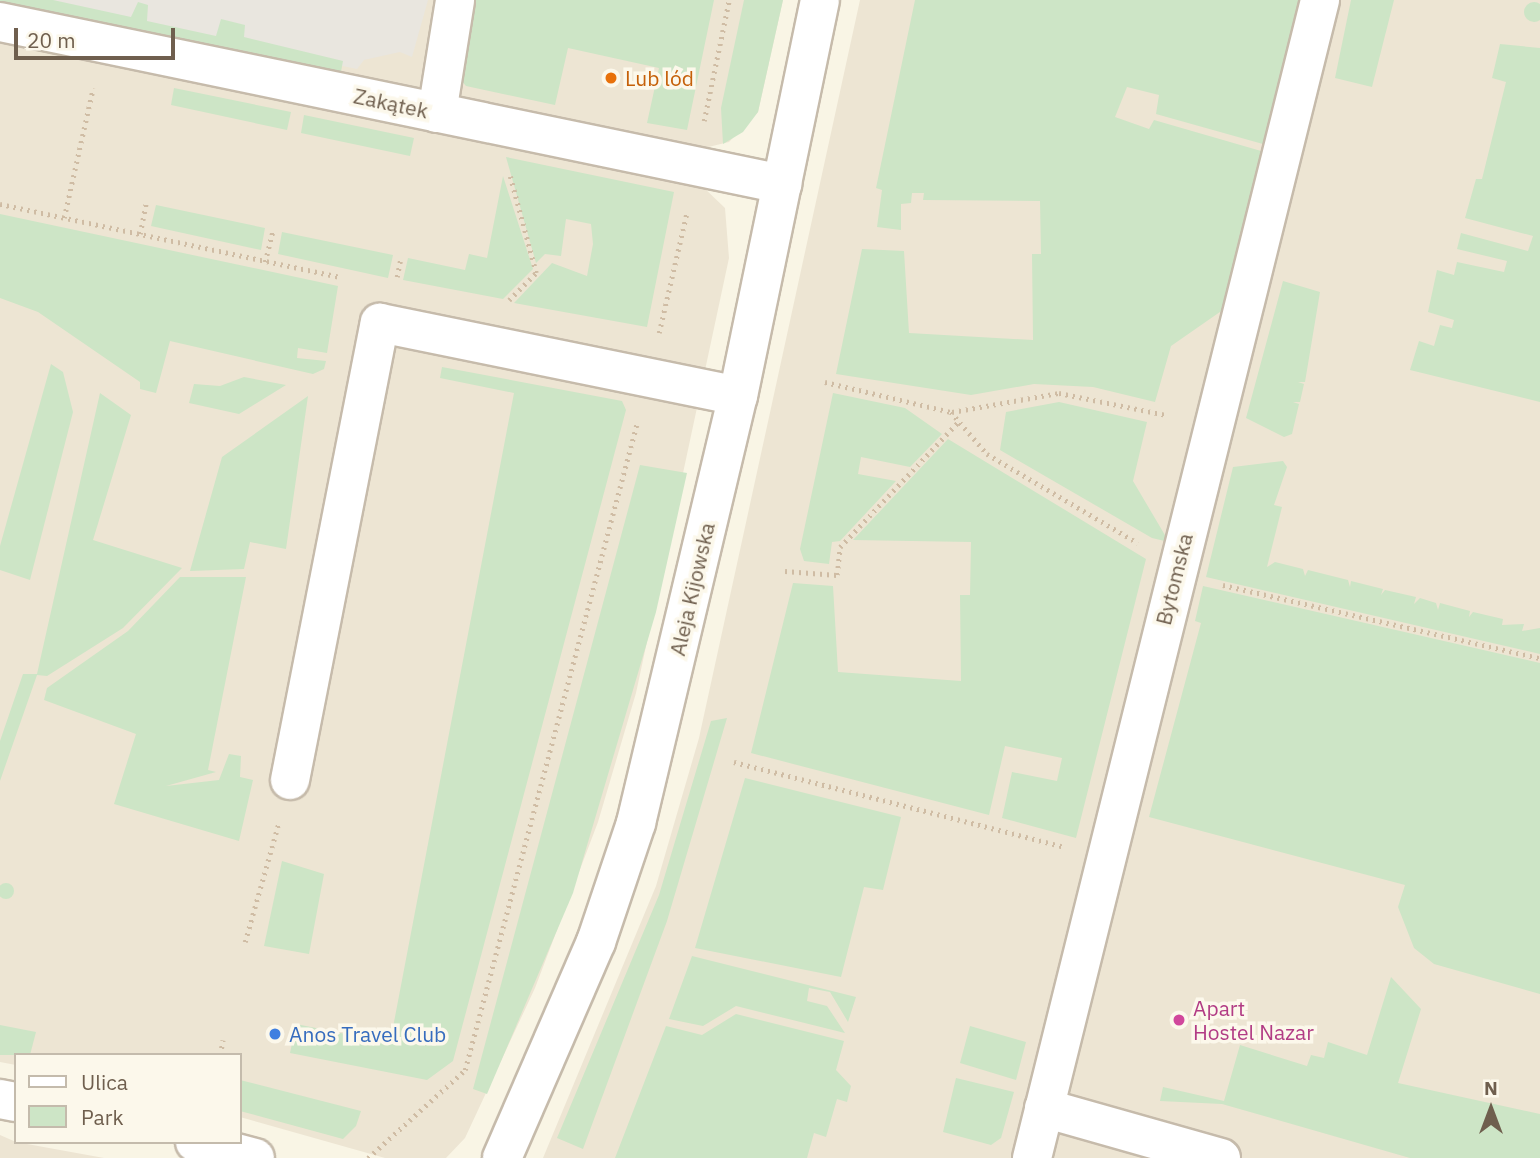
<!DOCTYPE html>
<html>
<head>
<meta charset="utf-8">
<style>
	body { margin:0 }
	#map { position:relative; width:1540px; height:1158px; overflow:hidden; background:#f9f5e5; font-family:"IBM Plex Sans",sans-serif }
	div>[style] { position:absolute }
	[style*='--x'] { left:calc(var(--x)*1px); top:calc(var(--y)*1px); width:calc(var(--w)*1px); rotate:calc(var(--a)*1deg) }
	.residential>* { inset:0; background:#ede5d3 }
	.industrial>* { inset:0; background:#e9e6df }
	.green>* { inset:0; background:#cde5c6 }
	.round { border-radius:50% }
	.path>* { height:4.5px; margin-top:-2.25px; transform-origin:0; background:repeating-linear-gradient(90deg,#cfbca4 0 2px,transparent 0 7px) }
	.roads { filter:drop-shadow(2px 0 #c6bbab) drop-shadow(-2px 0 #c6bbab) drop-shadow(0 2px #c6bbab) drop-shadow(0 -2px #c6bbab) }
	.minor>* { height:38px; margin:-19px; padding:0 19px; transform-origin:19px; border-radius:19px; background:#fff }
	.dots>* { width:19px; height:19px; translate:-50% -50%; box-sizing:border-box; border:4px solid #fcf8eb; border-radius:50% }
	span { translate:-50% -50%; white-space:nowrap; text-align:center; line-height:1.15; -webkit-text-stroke:7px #fcf8eb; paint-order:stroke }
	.food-label { font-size:21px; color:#c56008 }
	.left { translate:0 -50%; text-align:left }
	.street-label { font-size:21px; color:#6f5f4e }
	.hotel-label { font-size:21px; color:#b23c85 }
	.shop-label { font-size:21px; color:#366cbe }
	.legend { position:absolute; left:14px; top:1053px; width:228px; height:91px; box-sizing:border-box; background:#fcf8eb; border:2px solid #c4bbac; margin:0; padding:9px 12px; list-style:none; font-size:21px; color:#6f5f4e }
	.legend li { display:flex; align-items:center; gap:14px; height:35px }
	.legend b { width:35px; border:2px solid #c4bbac }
	.north { position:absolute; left:1456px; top:1074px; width:70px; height:70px; -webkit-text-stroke:5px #fcf8eb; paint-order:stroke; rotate:0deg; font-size:19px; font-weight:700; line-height:28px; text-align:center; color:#6f5f4e }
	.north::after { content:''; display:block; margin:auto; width:24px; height:32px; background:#6f5f4e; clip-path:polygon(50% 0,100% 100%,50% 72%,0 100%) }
	.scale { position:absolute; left:14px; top:28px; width:161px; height:32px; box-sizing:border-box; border:4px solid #6f5f4e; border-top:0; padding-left:9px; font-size:21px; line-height:24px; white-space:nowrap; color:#6f5f4e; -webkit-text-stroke:5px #fcf8eb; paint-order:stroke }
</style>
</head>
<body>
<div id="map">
	<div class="residential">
		<i style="clip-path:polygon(0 0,783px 0,758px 112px,729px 142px,700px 149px)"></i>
		<i style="clip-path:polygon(860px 0,1540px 0,1540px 1158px,543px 1158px,656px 886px,699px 738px)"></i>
		<i style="clip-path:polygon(0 36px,702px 186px,725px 208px,729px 258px,636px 693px,598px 822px,535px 988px,465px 1138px,446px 1158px,385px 1158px,240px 1117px,240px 1055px,16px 1055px,16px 1065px,0 1062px)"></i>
		<i style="clip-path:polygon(0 1135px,16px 1142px,104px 1158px,0 1158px)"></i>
	</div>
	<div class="industrial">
		<i style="clip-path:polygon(24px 0,428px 0,412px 57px,400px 52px,364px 60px,357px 69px)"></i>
	</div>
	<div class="green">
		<i style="clip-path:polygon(0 0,53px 0,131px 17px,138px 2px,148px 5px,147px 21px,216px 36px,221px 19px,245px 25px,244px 37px,343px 61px,340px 77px,0 8px)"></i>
		<i style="clip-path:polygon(467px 0,714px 0,687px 130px,647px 123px,659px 68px,568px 48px,555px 105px,466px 86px,459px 78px)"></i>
		<i style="clip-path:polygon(744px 0,783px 0,758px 112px,743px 132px,723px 144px,721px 108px)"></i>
		<i style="clip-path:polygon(915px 0,1307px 0,1270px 146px,1156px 114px,1159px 95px,1127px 87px,1115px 117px,1149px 129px,1154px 120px,1268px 153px,1230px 305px,1171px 346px,1155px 402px,1093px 387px,1034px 384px,971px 395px,836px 374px,862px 249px,904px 251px,909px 333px,1033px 340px,1032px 254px,1041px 254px,1040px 201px,923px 200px,924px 193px,912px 193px,911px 203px,901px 204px,901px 230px,877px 227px,882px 190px,876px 188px)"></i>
		<i style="clip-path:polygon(1351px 0,1394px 0,1372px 87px,1335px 78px)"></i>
		<i class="round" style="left:1524px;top:2px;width:20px;height:20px"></i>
		<i style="clip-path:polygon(1500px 44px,1540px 48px,1540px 402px,1410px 370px,1419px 341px,1434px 346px,1440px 325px,1452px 328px,1454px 320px,1428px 312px,1437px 270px,1454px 275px,1457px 262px,1504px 272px,1507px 261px,1457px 249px,1461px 233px,1528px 251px,1533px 236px,1465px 218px,1476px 179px,1482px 179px,1506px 82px,1492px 78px)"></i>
		<i style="clip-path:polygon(174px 88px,291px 112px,287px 130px,171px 105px)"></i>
		<i style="clip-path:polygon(304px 115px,414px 138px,410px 156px,301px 133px)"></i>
		<i style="clip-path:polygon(506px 157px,674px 192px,647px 327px,514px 303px,552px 263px,587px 276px,593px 244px,591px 224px,566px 219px,561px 256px,545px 254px,536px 263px)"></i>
		<i style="clip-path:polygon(503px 176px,533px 269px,503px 299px,403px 280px,408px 258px,465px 270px,469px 254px,487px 258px)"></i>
		<i style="clip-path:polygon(156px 205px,265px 228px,261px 250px,151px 226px)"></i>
		<i style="clip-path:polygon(0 214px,338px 286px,327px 353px,298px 348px,297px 358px,326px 361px,324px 369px,313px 374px,170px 341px,156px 393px,140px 389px,140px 382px,38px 312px,0 298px)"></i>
		<i style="clip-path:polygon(282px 232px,393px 255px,388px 278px,278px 254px)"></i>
		<i style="clip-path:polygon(1283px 281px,1320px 292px,1305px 382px,1298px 382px,1304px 384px,1300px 402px,1293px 402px,1299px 404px,1292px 434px,1284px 437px,1246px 418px)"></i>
		<i style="clip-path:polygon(51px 364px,63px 372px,73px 412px,30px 580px,0 570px,0 546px)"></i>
		<i style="clip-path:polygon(442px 367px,622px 401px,626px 410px,453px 1061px,427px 1080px,290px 1053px,296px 1024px,390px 1043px,514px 393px,440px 378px)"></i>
		<i style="clip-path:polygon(244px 377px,286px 385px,239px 414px,189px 403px,194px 384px,220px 386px)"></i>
		<i style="clip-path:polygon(100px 393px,131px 415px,93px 540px,182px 568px,123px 628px,47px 676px,37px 675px,0 781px,0 741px,23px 674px,37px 674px)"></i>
		<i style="clip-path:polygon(833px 393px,905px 408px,942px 434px,910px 467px,861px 457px,858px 474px,896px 481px,840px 541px,832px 542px,829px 564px,804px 561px,800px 549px)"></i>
		<i style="clip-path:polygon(308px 396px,286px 549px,250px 542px,244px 569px,190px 571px,222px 457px)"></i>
		<i style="clip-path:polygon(1059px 402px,1147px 422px,1133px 481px,1169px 542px,1152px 538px,1000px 450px,1006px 412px)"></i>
		<i style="clip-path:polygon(948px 439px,1146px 559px,1076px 838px,1002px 818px,1012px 772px,1057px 781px,1062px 758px,1005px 746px,989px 815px,751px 753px,793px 583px,833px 586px,838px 672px,961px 681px,960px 595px,970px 595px,971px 542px,853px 540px)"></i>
		<i style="clip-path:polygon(1283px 461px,1287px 467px,1274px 505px,1282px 507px,1267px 567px,1275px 562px,1303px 569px,1305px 576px,1308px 570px,1348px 580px,1350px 587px,1351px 581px,1383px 589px,1381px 595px,1385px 590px,1416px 597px,1414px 604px,1420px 598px,1436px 603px,1438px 610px,1440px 603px,1470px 611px,1469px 617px,1473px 612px,1503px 619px,1502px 625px,1524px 624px,1522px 631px,1540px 628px,1540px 654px,1206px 577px,1233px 467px)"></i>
		<i style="clip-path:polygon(640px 465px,687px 473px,656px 612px,573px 893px,487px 1094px,473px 1089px)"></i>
		<i style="clip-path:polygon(180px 577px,246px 577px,208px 770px,216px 772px,166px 786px,219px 780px,229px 754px,241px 756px,240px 777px,253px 780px,239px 841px,114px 804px,136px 734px,44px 700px,47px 688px,128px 631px)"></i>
		<i style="clip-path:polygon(1203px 586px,1540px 663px,1540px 994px,1434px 964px,1414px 948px,1398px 907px,1405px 885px,1149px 817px,1201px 623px,1195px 621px)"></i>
		<i style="clip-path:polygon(727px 718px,667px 921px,583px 1149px,557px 1138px,659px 895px,711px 721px)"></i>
		<i style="clip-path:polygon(745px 778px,901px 817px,883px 890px,864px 887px,841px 977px,695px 948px)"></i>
		<i style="clip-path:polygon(282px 861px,324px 874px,309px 954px,264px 946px)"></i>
		<i class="round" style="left:-2px;top:883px;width:16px;height:16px"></i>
		<i style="clip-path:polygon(692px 956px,856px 997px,848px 1022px,830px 992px,809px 988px,807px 1001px,827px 1006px,845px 1033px,736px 1006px,703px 1026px,669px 1019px)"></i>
		<i style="clip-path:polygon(1391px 977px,1421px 1009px,1398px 1083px,1540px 1114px,1540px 1158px,1410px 1158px,1222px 1104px,1160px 1101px,1163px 1087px,1224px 1101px,1240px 1045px,1307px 1066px,1311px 1055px,1324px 1058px,1328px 1042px,1367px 1055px)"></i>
		<i style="clip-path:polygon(736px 1014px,844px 1041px,836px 1070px,851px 1086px,847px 1102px,837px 1099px,826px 1137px,814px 1133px,807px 1158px,615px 1158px,666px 1026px,702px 1035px)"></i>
		<i style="clip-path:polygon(0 1025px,36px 1032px,30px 1055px,0 1055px)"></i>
		<i style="clip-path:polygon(970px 1026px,1026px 1042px,1016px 1080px,960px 1063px)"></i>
		<i style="clip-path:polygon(956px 1078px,1014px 1092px,1001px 1138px,991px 1145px,943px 1132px)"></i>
		<i style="clip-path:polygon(240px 1080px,361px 1111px,356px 1126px,343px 1139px,240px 1111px)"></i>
	</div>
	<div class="path">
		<i style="--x:704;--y:121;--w:124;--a:-78.3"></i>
		<i style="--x:0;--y:204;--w:348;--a:12.1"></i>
		<i style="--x:64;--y:218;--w:133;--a:-77.4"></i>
		<i style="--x:140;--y:234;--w:32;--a:-79"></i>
		<i style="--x:265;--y:262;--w:33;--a:-76"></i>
		<i style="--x:397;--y:277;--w:20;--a:-79"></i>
		<i style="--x:509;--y:300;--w:38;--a:-45"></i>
		<i style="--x:536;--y:273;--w:100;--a:-105"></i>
		<i style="--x:659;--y:333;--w:124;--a:-77"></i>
		<i style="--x:825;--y:382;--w:130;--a:13.4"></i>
		<i style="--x:951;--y:412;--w:55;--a:49.4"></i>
		<i style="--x:987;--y:454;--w:175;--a:30.5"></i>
		<i style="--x:952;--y:412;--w:109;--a:-10.1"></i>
		<i style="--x:1059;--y:393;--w:109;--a:11.6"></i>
		<i style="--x:785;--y:571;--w:52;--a:4.4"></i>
		<i style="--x:837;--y:575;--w:28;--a:-84"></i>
		<i style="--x:840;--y:547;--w:173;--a:-46.6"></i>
		<i style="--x:1223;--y:585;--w:325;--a:13"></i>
		<i style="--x:734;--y:762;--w:339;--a:14.4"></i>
		<i style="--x:245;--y:942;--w:122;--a:-74.2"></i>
		<i style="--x:220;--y:1055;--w:15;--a:-79"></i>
		<i style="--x:368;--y:1158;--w:131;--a:-42.2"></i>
		<i style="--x:465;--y:1070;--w:669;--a:-75.11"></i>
	</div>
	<div class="roads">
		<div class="minor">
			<i style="--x:0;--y:22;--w:799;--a:11.7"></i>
			<i style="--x:437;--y:113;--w:114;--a:-80.9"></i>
			<i style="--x:290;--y:780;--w:466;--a:-78.9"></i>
			<i style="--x:380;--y:323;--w:365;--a:11.5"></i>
			<i style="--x:0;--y:1099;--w:16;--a:11"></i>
			<i style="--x:1044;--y:1108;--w:184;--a:15.8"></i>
			<i style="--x:195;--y:1142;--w:62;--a:14.9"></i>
			<i style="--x:502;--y:1158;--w:236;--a:-66.5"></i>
			<i style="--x:596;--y:942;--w:126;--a:-71.4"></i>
			<i style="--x:636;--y:823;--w:439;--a:-76.6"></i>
			<i style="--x:738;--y:396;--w:404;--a:-78.3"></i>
			<i style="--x:1032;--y:1158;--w:1193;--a:-76.03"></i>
		</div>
	</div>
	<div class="dots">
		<i style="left:611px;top:78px;background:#e8710a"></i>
		<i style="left:1179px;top:1020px;background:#d1479c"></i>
		<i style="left:275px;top:1034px;background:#3f7fe0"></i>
	</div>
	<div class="food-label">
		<span class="left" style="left:625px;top:78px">Lub lód</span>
	</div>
	<div class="street-label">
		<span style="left:391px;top:103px;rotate:12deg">Zakątek</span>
		<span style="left:1174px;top:579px;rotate:-76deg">Bytomska</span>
		<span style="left:692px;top:589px;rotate:-77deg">Aleja Kijowska</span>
	</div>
	<div class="hotel-label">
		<span class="left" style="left:1193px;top:1020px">Apart<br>Hostel Nazar</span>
	</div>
	<div class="shop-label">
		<span class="left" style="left:289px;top:1034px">Anos Travel Club</span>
	</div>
	<ul class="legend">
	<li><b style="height:9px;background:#fff"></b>Ulica</li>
	<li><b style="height:19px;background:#cde5c6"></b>Park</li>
	</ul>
	<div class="north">N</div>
	<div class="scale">20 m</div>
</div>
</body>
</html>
